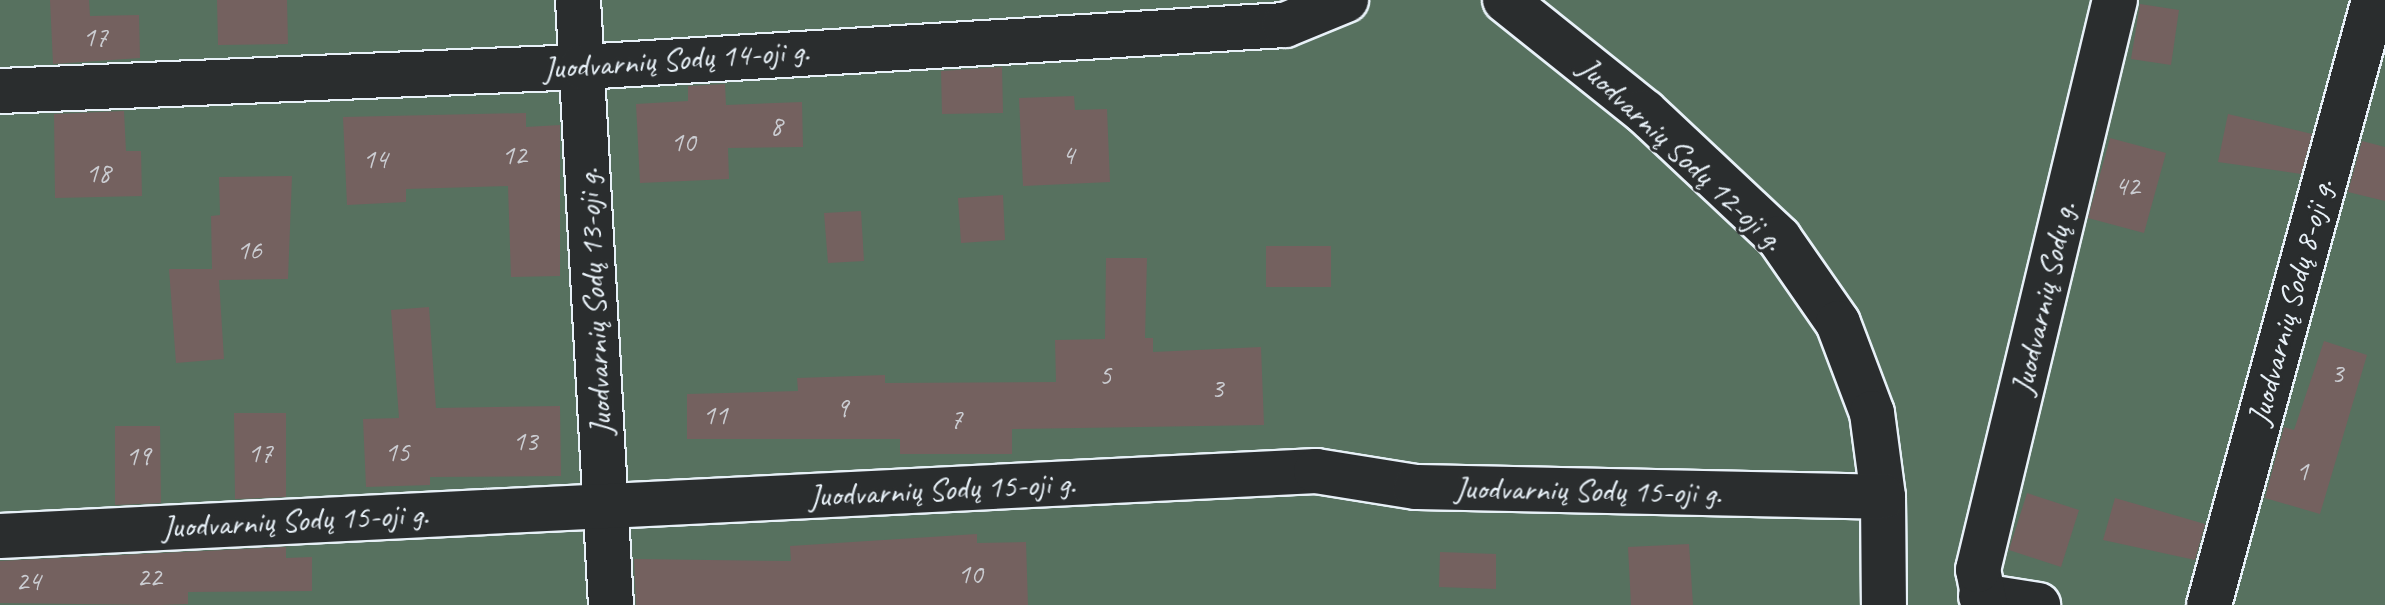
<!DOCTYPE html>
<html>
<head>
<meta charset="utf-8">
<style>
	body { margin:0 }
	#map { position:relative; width:2385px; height:605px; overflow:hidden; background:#2a2d2e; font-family:Caveat,sans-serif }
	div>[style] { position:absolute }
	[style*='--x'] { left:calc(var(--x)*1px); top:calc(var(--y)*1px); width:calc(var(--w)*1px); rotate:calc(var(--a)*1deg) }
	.green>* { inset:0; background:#57715f }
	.building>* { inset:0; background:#74615f }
	.roads { filter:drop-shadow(2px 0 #e8f1f8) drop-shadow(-2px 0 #e8f1f8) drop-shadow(0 2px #e8f1f8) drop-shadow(0 -2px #e8f1f8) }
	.minor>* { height:44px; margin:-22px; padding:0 22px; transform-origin:22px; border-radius:22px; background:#2a2d2e }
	span { translate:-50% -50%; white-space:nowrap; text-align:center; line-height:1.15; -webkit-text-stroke:6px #2a2d2e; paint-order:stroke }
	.number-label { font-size:28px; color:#cbcdd2 }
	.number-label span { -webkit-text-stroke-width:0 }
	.street-label { font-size:32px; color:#e8f1f8 }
</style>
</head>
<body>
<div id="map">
	<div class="green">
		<i style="clip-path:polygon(0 0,2385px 0,2385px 605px,0 605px)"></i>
	</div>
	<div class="building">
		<i style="clip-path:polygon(50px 0,89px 0,90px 16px,139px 15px,140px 58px,53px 64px)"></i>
		<i style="clip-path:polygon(217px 0,287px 0,288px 44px,218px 45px)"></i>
		<i style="clip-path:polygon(2140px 4px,2179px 10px,2171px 65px,2131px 59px)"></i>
		<i style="clip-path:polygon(1002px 67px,1003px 113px,942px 114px,941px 71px)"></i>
		<i style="clip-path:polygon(725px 84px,726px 105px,802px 102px,803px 147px,728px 148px,729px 179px,640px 183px,636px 104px,688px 101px,688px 86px)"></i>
		<i style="clip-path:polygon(1074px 96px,1075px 110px,1107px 109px,1110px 182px,1023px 186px,1019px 98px)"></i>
		<i style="clip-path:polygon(124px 111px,126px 151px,141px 151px,142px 196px,55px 198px,54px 114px)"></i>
		<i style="clip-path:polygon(526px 113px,526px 127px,560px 125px,560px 276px,511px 277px,508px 186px,406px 189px,406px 202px,347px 205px,343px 117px)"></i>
		<i style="clip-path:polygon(2228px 114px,2312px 134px,2301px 174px,2218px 162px)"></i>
		<i style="clip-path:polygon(2110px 138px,2166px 153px,2144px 233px,2088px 218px)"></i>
		<i style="clip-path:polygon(2362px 141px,2385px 147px,2385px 201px,2348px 192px)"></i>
		<i style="clip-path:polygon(292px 176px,288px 279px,219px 280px,224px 359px,176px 363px,169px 269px,212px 269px,211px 216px,220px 215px,219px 177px)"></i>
		<i style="clip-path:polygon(1003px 195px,1005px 240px,961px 243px,958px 198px)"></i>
		<i style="clip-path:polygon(861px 211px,864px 261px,828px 263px,824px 213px)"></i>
		<i style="clip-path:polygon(1266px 246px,1331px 246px,1331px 287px,1266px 287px)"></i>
		<i style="clip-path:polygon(1106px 258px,1147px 258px,1145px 338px,1153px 338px,1153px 352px,1261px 347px,1264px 425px,1012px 429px,1012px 454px,900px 454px,900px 439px,687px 439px,687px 394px,798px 391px,797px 378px,885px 375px,885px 383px,1056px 382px,1055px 340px,1105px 339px)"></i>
		<i style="clip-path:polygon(429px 307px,436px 408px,560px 406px,561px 476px,430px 477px,430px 485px,366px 487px,363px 419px,399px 418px,391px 310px)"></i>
		<i style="clip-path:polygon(2324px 341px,2367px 355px,2320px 514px,2265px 498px,2284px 427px,2294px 430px)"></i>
		<i style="clip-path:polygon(234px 413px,286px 413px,286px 497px,235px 499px)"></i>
		<i style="clip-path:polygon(115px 426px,160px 426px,161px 503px,115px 505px)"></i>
		<i style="clip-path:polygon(2027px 493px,2079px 510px,2061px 567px,2009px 550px)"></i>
		<i style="clip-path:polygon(2115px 498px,2205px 524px,2195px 560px,2103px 540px)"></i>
		<i style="clip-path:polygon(977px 534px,977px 543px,1026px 542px,1028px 605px,636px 605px,634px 559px,791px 561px,790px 546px)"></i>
		<i style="clip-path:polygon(1689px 544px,1693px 605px,1631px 605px,1628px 547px)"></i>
		<i style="clip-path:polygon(286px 547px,286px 558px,312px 557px,312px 591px,188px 592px,188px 604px,160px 605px,0 603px,0 561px)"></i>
		<i style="clip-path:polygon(1440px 552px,1496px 554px,1496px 589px,1439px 587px)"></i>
	</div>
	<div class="roads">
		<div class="minor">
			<i style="--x:578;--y:0;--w:606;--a:86.88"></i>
			<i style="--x:1505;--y:0;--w:179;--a:38.7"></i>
			<i style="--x:1645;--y:112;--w:184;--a:43.2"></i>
			<i style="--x:1779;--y:238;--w:103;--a:55.2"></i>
			<i style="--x:1838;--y:323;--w:96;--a:69.3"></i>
			<i style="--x:1872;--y:413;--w:85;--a:82.5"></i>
			<i style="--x:1883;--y:497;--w:108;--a:89.5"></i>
			<i style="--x:0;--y:91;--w:582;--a:-2.36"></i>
			<i style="--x:582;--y:67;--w:704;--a:-3.42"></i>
			<i style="--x:1285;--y:25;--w:66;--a:-22.3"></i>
			<i style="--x:0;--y:536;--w:1318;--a:-2.83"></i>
			<i style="--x:1316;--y:471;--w:101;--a:9.1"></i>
			<i style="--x:1416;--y:487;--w:467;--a:1.2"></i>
			<i style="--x:1981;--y:596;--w:58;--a:9"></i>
			<i style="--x:1985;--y:605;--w:36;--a:-101"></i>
			<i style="--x:1978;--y:570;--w:586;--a:-76.49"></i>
			<i style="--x:2209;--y:605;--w:627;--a:-74.74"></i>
		</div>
	</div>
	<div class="number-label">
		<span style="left:95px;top:37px">17</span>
		<span style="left:776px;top:126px">8</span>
		<span style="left:683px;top:142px">10</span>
		<span style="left:514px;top:155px">12</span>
		<span style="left:1068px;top:155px">4</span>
		<span style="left:375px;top:159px">14</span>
		<span style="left:98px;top:173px">18</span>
		<span style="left:2127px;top:186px">42</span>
		<span style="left:249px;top:250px">16</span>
		<span style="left:2337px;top:373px">3</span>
		<span style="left:1105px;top:375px">5</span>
		<span style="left:1217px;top:388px">3</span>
		<span style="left:842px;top:408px">9</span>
		<span style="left:715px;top:415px">11</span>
		<span style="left:956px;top:419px">7</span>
		<span style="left:525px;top:441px">13</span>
		<span style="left:397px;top:452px">15</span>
		<span style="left:260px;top:453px">17</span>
		<span style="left:138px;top:456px">19</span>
		<span style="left:2302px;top:471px">1</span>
		<span style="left:970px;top:574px">10</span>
		<span style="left:149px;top:577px">22</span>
		<span style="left:28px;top:581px">24</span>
	</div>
	<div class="street-label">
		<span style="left:676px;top:60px;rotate:-4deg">Juodvarnių Sodų 14-oji g.</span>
		<span style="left:1681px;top:154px;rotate:43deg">Juodvarnių Sodų 12-oji g.</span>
		<span style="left:2044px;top:298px;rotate:-77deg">Juodvarnių Sodų g.</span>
		<span style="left:595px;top:302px;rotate:-93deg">Juodvarnių Sodų 13-oji g.</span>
		<span style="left:2291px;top:302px;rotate:-75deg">Juodvarnių Sodų 8-oji g.</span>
		<span style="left:942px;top:490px;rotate:-3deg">Juodvarnių Sodų 15-oji g.</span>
		<span style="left:1588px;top:491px;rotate:1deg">Juodvarnių Sodų 15-oji g.</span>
		<span style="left:295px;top:521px;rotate:-3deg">Juodvarnių Sodų 15-oji g.</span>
	</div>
</div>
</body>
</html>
